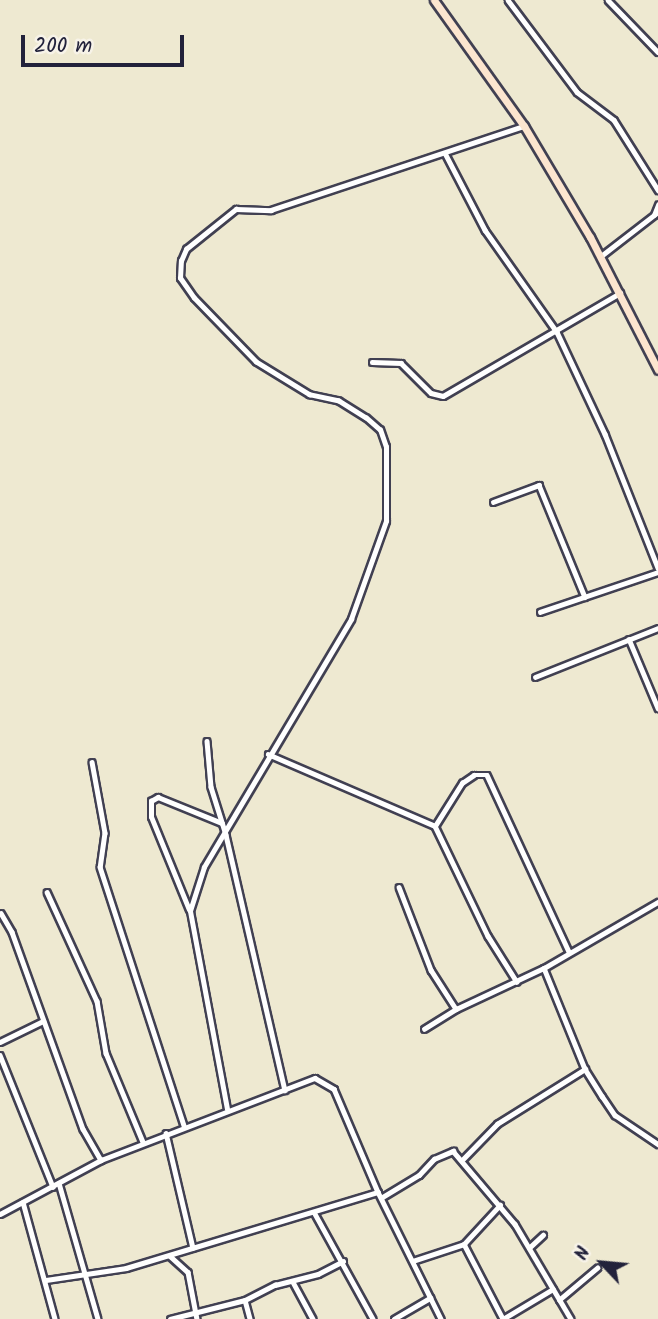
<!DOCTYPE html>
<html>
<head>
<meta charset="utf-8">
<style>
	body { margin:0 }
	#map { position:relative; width:658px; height:1319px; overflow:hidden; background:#eee9d1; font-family:Kalam,sans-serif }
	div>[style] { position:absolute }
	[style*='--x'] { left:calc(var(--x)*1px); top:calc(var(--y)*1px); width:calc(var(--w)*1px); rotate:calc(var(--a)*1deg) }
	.roads { filter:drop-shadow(2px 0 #414052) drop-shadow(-2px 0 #414052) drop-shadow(0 2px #414052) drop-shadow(0 -2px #414052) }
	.street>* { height:4.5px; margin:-2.25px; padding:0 2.25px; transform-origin:2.25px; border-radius:2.25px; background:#fff }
	.secondary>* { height:7px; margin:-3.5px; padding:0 3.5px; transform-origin:3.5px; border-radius:3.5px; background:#fce5cf }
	span { translate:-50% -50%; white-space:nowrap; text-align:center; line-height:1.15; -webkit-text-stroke:5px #f7f3e8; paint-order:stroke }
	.north { position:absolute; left:567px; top:1228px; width:70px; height:70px; -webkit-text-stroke:5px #f7f3e8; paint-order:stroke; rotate:296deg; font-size:19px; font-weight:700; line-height:28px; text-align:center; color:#22223b }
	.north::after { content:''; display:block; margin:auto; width:24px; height:32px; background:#22223b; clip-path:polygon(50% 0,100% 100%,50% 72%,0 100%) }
	.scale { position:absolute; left:21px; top:35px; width:163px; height:32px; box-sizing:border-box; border:4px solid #22223b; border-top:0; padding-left:9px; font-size:21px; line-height:24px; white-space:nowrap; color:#22223b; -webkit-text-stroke:5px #f7f3e8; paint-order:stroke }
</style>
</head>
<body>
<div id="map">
	<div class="roads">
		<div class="street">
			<i style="--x:508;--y:0;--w:115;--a:53.1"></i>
			<i style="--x:577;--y:92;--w:46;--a:37.1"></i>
			<i style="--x:614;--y:120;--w:83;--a:57.8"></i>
			<i style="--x:608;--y:0;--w:72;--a:46.1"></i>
			<i style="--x:445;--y:153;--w:87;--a:62.5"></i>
			<i style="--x:485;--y:230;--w:125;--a:54.8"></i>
			<i style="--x:557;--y:332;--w:113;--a:64.8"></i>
			<i style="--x:605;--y:434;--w:144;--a:68.4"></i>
			<i style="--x:654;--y:215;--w:11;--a:-68"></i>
			<i style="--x:601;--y:256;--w:72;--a:-37.7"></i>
			<i style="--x:372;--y:362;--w:29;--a:2"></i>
			<i style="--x:401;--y:363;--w:42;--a:45"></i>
			<i style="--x:431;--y:393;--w:12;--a:14"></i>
			<i style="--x:443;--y:396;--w:205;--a:-30.2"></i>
			<i style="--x:493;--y:502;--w:49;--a:-20.3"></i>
			<i style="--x:539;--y:485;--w:121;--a:67.7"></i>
			<i style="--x:540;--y:612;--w:125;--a:-18.7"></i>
			<i style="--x:629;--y:639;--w:75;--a:67.2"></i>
			<i style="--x:535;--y:677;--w:132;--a:-21.7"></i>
			<i style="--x:207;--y:741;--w:46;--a:85"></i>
			<i style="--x:211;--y:787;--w:50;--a:72.6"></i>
			<i style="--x:226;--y:835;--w:262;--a:77"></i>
			<i style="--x:268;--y:754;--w:182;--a:23.3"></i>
			<i style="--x:435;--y:826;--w:122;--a:64.3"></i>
			<i style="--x:488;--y:936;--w:54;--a:57.8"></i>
			<i style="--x:92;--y:762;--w:72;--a:79.6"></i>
			<i style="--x:105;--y:833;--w:34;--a:98"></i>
			<i style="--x:100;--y:867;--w:272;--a:72"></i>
			<i style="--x:435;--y:826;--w:51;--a:-57.9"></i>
			<i style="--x:462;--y:783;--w:14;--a:-34"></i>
			<i style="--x:474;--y:775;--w:13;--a:0"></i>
			<i style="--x:487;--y:775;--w:195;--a:65.1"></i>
			<i style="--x:399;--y:887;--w:89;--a:68.9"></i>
			<i style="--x:431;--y:970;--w:46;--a:57.3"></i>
			<i style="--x:47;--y:892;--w:120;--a:65.4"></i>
			<i style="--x:97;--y:1001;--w:53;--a:80.2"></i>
			<i style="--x:106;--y:1053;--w:96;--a:67.4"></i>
			<i style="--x:189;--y:910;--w:100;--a:-112.2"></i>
			<i style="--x:151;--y:817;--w:16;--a:-90"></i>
			<i style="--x:151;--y:801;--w:8;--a:-30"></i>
			<i style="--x:158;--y:797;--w:69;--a:22.1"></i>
			<i style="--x:1;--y:913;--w:22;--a:60"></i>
			<i style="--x:12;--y:932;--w:209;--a:70.2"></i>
			<i style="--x:83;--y:1129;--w:36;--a:60"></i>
			<i style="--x:544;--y:968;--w:109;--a:67.9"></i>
			<i style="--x:585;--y:1069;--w:32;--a:58"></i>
			<i style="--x:602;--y:1096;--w:23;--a:56"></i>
			<i style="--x:615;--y:1115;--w:52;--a:34"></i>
			<i style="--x:424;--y:1029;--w:38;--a:-32"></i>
			<i style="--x:456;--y:1009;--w:97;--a:-25"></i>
			<i style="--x:544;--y:968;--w:132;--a:-30.1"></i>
			<i style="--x:0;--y:1042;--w:48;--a:-26"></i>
			<i style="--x:0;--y:1055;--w:142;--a:68.1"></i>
			<i style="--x:227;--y:1109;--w:201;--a:-100.6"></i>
			<i style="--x:190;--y:911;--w:46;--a:-72.3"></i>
			<i style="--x:204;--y:867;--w:288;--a:-59.3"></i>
			<i style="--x:351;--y:619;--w:104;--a:-70.3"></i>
			<i style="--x:386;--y:521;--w:74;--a:-90"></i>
			<i style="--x:386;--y:447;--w:18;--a:-109"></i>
			<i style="--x:380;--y:430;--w:18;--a:-139"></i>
			<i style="--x:366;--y:418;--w:32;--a:-148"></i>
			<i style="--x:339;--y:401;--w:30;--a:-168"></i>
			<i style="--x:310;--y:395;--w:63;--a:-148.6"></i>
			<i style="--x:256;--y:362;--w:89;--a:-134.1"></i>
			<i style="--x:194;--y:298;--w:24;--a:-125"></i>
			<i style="--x:180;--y:278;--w:17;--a:-87"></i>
			<i style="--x:181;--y:261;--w:13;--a:-67"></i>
			<i style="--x:186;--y:249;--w:64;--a:-38.7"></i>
			<i style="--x:236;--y:209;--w:35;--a:2"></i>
			<i style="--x:271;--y:210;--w:267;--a:-18.4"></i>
			<i style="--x:166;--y:1133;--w:118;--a:76.8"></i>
			<i style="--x:463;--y:1159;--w:49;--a:-45.8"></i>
			<i style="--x:497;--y:1124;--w:104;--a:-32"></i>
			<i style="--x:59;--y:1183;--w:141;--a:74"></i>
			<i style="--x:381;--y:1198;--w:44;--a:-31.2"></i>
			<i style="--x:419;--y:1175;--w:22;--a:-47"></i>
			<i style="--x:434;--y:1159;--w:21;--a:-23"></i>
			<i style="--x:453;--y:1151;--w:96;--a:49.7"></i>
			<i style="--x:515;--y:1224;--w:110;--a:59.5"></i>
			<i style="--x:23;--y:1202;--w:121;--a:74.7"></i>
			<i style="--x:314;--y:1212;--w:122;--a:61.1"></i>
			<i style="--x:0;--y:1214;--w:115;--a:-28.1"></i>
			<i style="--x:101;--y:1160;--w:229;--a:-21"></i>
			<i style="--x:315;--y:1078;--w:22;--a:30"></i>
			<i style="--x:334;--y:1089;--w:112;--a:66.9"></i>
			<i style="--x:378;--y:1192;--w:142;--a:63.6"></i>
			<i style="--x:464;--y:1244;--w:53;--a:-47.3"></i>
			<i style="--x:529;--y:1248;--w:19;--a:-43"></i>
			<i style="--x:170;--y:1256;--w:24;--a:42"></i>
			<i style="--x:188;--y:1272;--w:48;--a:79.2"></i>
			<i style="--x:413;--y:1261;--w:54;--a:-18.4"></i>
			<i style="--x:464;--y:1244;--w:85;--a:62.5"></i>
			<i style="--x:46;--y:1280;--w:81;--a:-8.5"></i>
			<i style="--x:126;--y:1268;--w:263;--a:-16.8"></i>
			<i style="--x:293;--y:1282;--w:42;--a:61.6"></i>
			<i style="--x:245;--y:1300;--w:34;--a:-27"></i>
			<i style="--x:275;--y:1285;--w:44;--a:-14.3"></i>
			<i style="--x:318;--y:1274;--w:28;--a:-27"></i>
			<i style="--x:559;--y:1300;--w:50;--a:-40.1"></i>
			<i style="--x:170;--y:1319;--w:77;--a:-14.2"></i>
			<i style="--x:245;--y:1300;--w:20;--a:75"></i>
			<i style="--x:394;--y:1319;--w:42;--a:-30.3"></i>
			<i style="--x:503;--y:1319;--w:58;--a:-31"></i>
		</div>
		<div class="secondary">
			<i style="--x:434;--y:0;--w:155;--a:54.5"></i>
			<i style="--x:524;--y:126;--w:129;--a:59.3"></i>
			<i style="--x:590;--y:237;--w:149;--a:62.9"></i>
		</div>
	</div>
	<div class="north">N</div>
	<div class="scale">200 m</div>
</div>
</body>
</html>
